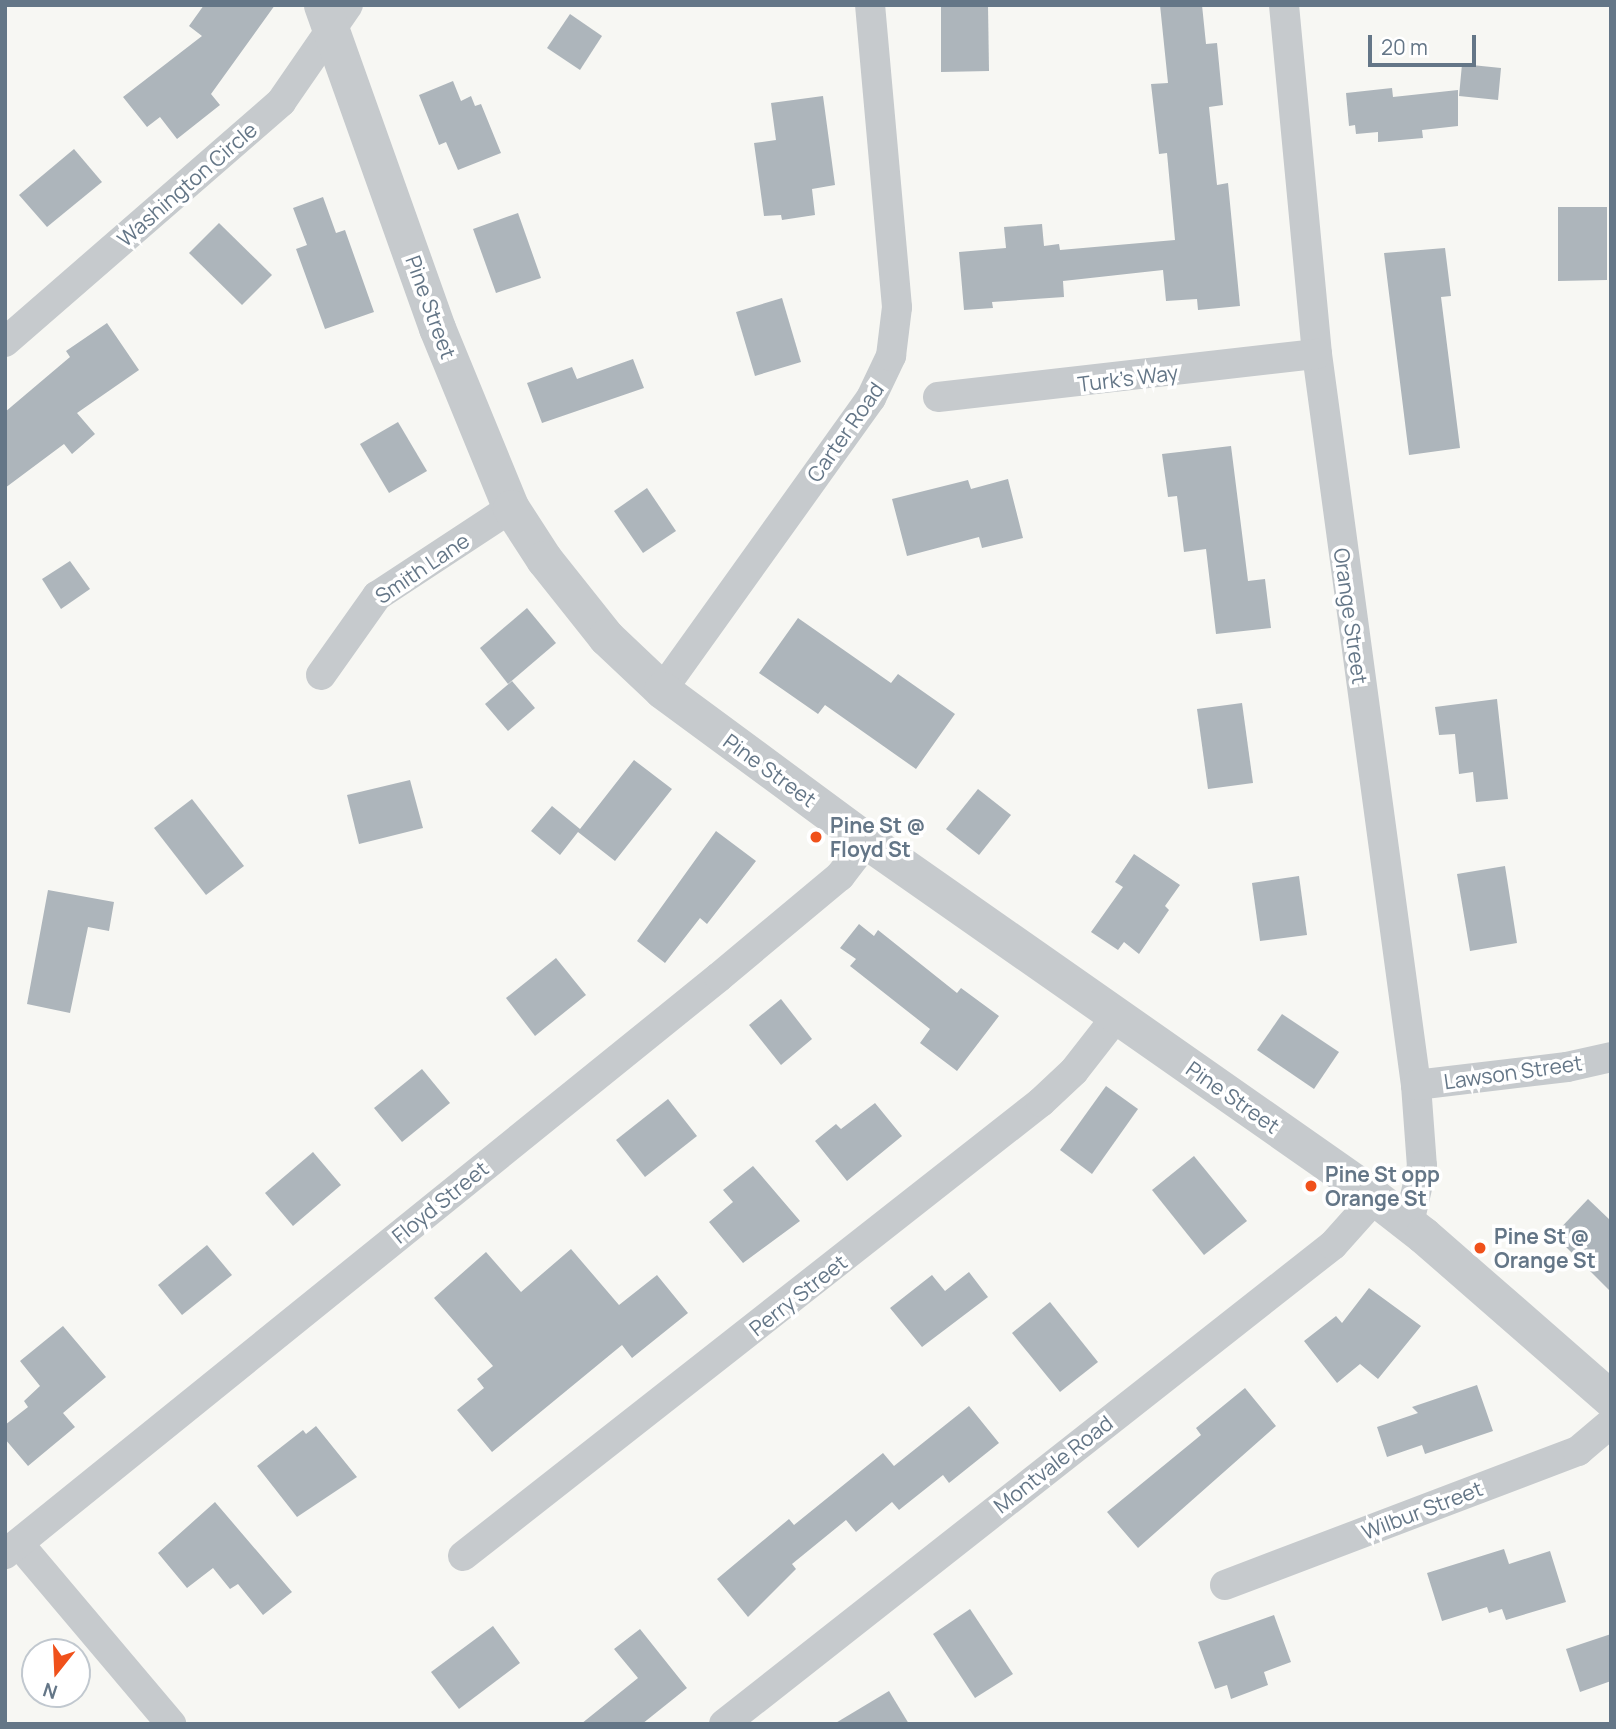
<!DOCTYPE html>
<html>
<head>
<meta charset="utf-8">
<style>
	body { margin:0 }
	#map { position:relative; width:1616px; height:1729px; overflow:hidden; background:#f7f7f3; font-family:Manrope,sans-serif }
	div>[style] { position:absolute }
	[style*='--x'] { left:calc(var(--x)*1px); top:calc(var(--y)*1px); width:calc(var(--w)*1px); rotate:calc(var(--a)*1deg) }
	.building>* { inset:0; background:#adb5bb }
	.minor>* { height:30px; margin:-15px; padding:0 15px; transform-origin:15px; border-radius:15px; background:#c6cacd }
	.tertiary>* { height:37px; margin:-18.5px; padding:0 18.5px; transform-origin:18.5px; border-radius:18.5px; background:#c6cacd }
	.dots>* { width:19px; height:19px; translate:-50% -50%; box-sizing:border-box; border:4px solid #fff; border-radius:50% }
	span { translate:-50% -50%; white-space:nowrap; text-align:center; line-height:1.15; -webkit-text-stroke:7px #fff; paint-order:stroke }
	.street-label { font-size:21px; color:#647687 }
	.poi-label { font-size:21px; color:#647687; font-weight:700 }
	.left { translate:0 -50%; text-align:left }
	.frame { position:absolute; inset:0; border:7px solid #647687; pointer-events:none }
	.north { position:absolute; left:21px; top:1638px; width:70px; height:70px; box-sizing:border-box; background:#fff; border:2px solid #c1c8cf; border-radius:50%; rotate:198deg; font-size:19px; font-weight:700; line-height:28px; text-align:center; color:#647687 }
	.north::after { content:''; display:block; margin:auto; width:24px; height:32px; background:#f0511b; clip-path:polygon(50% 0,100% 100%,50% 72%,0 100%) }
	.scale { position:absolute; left:1368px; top:35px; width:108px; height:32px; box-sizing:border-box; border:4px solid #647687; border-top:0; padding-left:9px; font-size:21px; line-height:24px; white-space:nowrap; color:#647687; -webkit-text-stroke:5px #fff; paint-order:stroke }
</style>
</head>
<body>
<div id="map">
	<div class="building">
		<i style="clip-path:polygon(204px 5px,275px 5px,211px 94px,220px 105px,177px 139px,160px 117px,147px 127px,123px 97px,202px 36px,189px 26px)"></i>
		<i style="clip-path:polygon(941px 5px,988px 5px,989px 71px,941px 72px)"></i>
		<i style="clip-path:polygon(1160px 5px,1202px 5px,1206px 44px,1217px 43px,1223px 105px,1209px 107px,1217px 185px,1228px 183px,1240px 306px,1198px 310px,1197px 299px,1166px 301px,1163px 270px,1063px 281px,1064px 297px,992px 302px,993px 308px,964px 310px,959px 252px,1006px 248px,1004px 227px,1042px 224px,1044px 246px,1059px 244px,1060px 250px,1175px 240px,1167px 153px,1159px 154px,1151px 84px,1168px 83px)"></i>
		<i style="clip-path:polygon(570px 14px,602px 36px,580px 70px,547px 48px)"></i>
		<i style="clip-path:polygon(1462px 64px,1501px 68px,1498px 100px,1459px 96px)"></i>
		<i style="clip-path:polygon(453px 81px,461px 101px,471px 96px,475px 106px,481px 104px,501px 153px,458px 170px,446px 142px,439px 145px,419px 95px)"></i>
		<i style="clip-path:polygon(1392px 88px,1393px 97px,1458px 90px,1458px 126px,1422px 130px,1423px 138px,1378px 142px,1378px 132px,1356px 134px,1355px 125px,1349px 126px,1346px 93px)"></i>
		<i style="clip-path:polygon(823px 96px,835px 185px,812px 189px,815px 215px,782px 220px,781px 215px,764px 216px,754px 143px,776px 140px,771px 103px)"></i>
		<i style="clip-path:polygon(74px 149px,102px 182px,47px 227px,19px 195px)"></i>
		<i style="clip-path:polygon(323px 197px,336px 233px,345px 230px,374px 312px,325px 329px,296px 249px,307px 245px,293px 208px)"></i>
		<i style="clip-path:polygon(1558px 207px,1607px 207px,1607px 280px,1558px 281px)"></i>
		<i style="clip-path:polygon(518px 213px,541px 278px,496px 293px,473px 229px)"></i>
		<i style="clip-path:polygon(219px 223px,272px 275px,242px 305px,189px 253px)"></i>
		<i style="clip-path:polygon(1445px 248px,1451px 296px,1441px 297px,1460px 448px,1409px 455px,1384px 253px)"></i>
		<i style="clip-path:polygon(782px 298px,801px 362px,755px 376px,736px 312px)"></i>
		<i style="clip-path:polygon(107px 323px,139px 370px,77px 413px,95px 434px,72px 454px,64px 444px,5px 488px,5px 412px,70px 357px,66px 351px)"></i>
		<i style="clip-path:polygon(633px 359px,644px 388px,542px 423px,527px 383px,572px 367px,577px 379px)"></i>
		<i style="clip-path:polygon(398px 422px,427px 471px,389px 493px,360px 444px)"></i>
		<i style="clip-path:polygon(1231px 446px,1248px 581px,1265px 579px,1271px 628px,1216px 634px,1206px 549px,1184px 552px,1177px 496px,1168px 497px,1162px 454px)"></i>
		<i style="clip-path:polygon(1008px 479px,1023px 538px,982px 548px,979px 537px,907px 556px,892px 499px,968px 480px,971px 489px)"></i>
		<i style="clip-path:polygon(647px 488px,676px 531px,643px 553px,614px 511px)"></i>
		<i style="clip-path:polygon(70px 561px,90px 589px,61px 609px,42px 579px)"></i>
		<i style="clip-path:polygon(527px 608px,556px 643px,508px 684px,480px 648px)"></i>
		<i style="clip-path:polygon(798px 618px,891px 683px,898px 674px,955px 714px,916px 769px,825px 705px,818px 714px,759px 673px)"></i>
		<i style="clip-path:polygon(512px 681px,535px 708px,508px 731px,485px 704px)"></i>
		<i style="clip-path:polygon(1497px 699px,1508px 799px,1476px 802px,1473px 772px,1459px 774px,1455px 734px,1439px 735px,1435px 707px)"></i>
		<i style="clip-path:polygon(1242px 703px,1253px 783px,1208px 789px,1197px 709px)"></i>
		<i style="clip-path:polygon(634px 760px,672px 789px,615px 861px,578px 832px,560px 855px,531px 831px,552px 806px,580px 829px)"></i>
		<i style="clip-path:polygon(410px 780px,423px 828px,359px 844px,347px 795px)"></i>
		<i style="clip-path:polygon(978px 789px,1011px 815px,979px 855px,946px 829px)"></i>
		<i style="clip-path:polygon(192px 799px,244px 866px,206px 895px,154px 828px)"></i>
		<i style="clip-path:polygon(716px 831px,756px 861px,707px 924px,700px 918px,665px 963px,637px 941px)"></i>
		<i style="clip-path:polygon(1134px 854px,1180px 885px,1165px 906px,1169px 910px,1139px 954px,1124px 942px,1118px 950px,1091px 932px,1123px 887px,1115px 882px)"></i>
		<i style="clip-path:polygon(1505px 866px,1517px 943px,1470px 951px,1457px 874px)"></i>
		<i style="clip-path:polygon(1299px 876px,1307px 935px,1260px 941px,1252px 883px)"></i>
		<i style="clip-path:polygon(48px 890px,114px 902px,109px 931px,88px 927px,70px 1013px,27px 1004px)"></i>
		<i style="clip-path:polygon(859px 924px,874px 936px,878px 930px,957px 993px,961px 988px,999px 1016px,957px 1071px,920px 1043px,930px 1029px,850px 966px,856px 959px,840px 948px)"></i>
		<i style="clip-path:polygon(556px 958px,586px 995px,535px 1036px,506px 998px)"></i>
		<i style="clip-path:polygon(781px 999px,812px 1039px,781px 1065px,749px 1025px)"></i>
		<i style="clip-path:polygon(1282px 1014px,1339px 1052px,1314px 1089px,1257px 1050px)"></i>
		<i style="clip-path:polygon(422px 1069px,450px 1103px,402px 1142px,374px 1108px)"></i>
		<i style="clip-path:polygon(1106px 1086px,1138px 1109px,1092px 1174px,1060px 1150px)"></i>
		<i style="clip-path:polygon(668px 1099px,697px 1136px,645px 1177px,616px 1140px)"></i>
		<i style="clip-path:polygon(875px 1103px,902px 1136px,847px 1181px,815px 1141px,836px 1124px,841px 1129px)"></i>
		<i style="clip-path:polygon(313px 1152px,341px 1185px,293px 1226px,265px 1193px)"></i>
		<i style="clip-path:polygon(1194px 1156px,1247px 1221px,1204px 1255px,1152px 1190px)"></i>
		<i style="clip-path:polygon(753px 1166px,800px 1221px,743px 1263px,709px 1222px,733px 1202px,723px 1190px)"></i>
		<i style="clip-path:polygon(1588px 1199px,1611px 1221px,1611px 1292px,1554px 1235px)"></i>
		<i style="clip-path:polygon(207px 1245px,232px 1275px,182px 1315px,158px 1285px)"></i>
		<i style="clip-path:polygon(571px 1249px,619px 1305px,657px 1275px,688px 1313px,632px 1358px,622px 1345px,492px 1452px,457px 1410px,484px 1388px,477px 1379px,493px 1366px,434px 1298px,486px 1252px,521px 1292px)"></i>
		<i style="clip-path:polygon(969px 1272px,988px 1297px,922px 1347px,890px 1308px,932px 1275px,945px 1291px)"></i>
		<i style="clip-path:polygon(1369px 1288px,1421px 1326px,1378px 1379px,1360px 1364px,1337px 1383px,1304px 1341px,1336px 1316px,1342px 1323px)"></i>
		<i style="clip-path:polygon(1050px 1302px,1098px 1362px,1060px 1392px,1012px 1333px)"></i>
		<i style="clip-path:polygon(63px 1326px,106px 1377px,63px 1413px,75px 1427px,28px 1466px,5px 1439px,5px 1425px,28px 1407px,24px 1401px,40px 1386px,20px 1361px)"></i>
		<i style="clip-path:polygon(1477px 1385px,1493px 1431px,1425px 1454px,1422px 1445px,1387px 1457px,1377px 1427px,1418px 1413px,1412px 1407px)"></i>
		<i style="clip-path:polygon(1245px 1388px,1276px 1426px,1138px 1548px,1107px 1512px,1201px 1435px,1196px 1428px)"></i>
		<i style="clip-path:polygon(969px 1406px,999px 1443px,949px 1483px,943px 1475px,899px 1510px,892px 1502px,856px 1532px,846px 1520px,792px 1564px,796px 1569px,748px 1617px,717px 1579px,789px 1519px,794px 1525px,883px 1453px,894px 1466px)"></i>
		<i style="clip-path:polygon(316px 1426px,357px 1477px,297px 1517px,257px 1466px,303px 1430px,306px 1434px)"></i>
		<i style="clip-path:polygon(215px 1502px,292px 1592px,263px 1615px,238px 1584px,230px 1589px,213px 1568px,187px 1588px,158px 1553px)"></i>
		<i style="clip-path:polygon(1504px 1549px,1509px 1564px,1550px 1551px,1566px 1602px,1506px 1620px,1502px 1609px,1489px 1613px,1487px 1607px,1442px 1621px,1427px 1573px)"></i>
		<i style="clip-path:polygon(970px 1609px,1013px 1674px,975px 1698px,933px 1634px)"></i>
		<i style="clip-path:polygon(1274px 1615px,1291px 1662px,1264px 1672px,1268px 1685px,1231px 1699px,1227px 1685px,1215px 1689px,1198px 1642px)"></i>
		<i style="clip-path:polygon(493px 1626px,520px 1663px,459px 1709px,431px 1672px)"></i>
		<i style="clip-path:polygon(640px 1629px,687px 1688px,642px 1724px,581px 1724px,638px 1678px,614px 1649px)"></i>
		<i style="clip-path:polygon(1611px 1634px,1611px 1681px,1580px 1692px,1566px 1649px)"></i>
		<i style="clip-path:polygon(889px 1691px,909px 1724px,834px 1724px)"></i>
	</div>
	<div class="minor">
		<i style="--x:1284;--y:5;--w:351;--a:84.6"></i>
		<i style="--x:1317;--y:354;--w:738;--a:82.29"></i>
		<i style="--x:1416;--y:1085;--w:81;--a:85.8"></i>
		<i style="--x:1422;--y:1166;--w:58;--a:102.8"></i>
		<i style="--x:5;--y:342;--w:366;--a:-41"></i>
		<i style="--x:281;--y:102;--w:118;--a:-55.4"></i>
		<i style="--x:938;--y:397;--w:381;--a:-6.5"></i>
		<i style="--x:321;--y:675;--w:97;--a:-54.7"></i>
		<i style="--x:377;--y:596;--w:160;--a:-33.3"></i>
		<i style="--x:662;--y:690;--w:359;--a:-54.4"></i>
		<i style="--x:871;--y:398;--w:47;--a:-64.5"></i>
		<i style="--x:891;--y:356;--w:49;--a:-83"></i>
		<i style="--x:897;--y:307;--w:303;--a:-95.1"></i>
		<i style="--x:1416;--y:1085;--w:152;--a:-6.8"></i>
		<i style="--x:1567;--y:1067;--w:45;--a:-12.8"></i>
		<i style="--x:19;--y:1544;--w:236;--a:49.8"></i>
		<i style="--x:5;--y:1554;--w:918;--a:-38.94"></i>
		<i style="--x:719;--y:977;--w:158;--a:-39.9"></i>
		<i style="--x:840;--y:876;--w:44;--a:-52.4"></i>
		<i style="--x:463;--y:1556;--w:735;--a:-38.15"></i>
		<i style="--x:1041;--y:1102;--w:45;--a:-43.2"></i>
		<i style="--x:1074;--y:1071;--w:70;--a:-52"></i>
		<i style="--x:1225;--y:1585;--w:378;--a:-20.8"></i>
		<i style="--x:1578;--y:1451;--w:43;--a:-40.3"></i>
		<i style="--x:724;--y:1724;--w:775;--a:-38.19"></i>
		<i style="--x:1333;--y:1245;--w:63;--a:-48.2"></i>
	</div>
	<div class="tertiary">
		<i style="--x:322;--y:5;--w:343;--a:70.4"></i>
		<i style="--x:437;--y:328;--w:195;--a:67.7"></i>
		<i style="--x:511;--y:508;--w:61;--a:57.1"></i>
		<i style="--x:544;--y:559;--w:100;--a:51.5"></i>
		<i style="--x:606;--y:637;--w:77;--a:43.4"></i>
		<i style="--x:662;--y:690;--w:255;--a:36.4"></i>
		<i style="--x:867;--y:841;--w:602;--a:34.98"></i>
		<i style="--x:1360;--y:1186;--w:80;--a:37.9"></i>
		<i style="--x:1423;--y:1235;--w:249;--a:41.1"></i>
	</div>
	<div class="dots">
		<i style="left:816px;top:837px;background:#f0511b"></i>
		<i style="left:1311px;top:1186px;background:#f0511b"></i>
		<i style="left:1480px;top:1248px;background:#f0511b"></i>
	</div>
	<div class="street-label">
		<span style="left:187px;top:184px;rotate:-41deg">Washington Circle</span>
		<span style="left:431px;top:307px;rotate:70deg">Pine Street</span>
		<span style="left:1128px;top:378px;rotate:-7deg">Turk's Way</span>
		<span style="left:845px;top:432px;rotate:-55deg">Carter Road</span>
		<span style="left:422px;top:568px;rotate:-34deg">Smith Lane</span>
		<span style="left:1351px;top:616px;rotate:82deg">Orange Street</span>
		<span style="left:770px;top:770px;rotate:36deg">Pine Street</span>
		<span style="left:1513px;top:1072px;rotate:-8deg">Lawson Street</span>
		<span style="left:1233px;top:1097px;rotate:35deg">Pine Street</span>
		<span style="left:440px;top:1202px;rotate:-39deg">Floyd Street</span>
		<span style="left:798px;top:1295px;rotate:-38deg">Perry Street</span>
		<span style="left:1053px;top:1464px;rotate:-38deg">Montvale Road</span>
		<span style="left:1422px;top:1510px;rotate:-21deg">Wilbur Street</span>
	</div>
	<div class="poi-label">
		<span class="left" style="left:830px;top:837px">Pine St @<br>Floyd St</span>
		<span class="left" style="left:1325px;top:1186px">Pine St opp<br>Orange St</span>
		<span class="left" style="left:1494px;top:1248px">Pine St @<br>Orange St</span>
	</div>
	<div class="frame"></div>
	<div class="north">N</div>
	<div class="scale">20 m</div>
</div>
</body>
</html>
